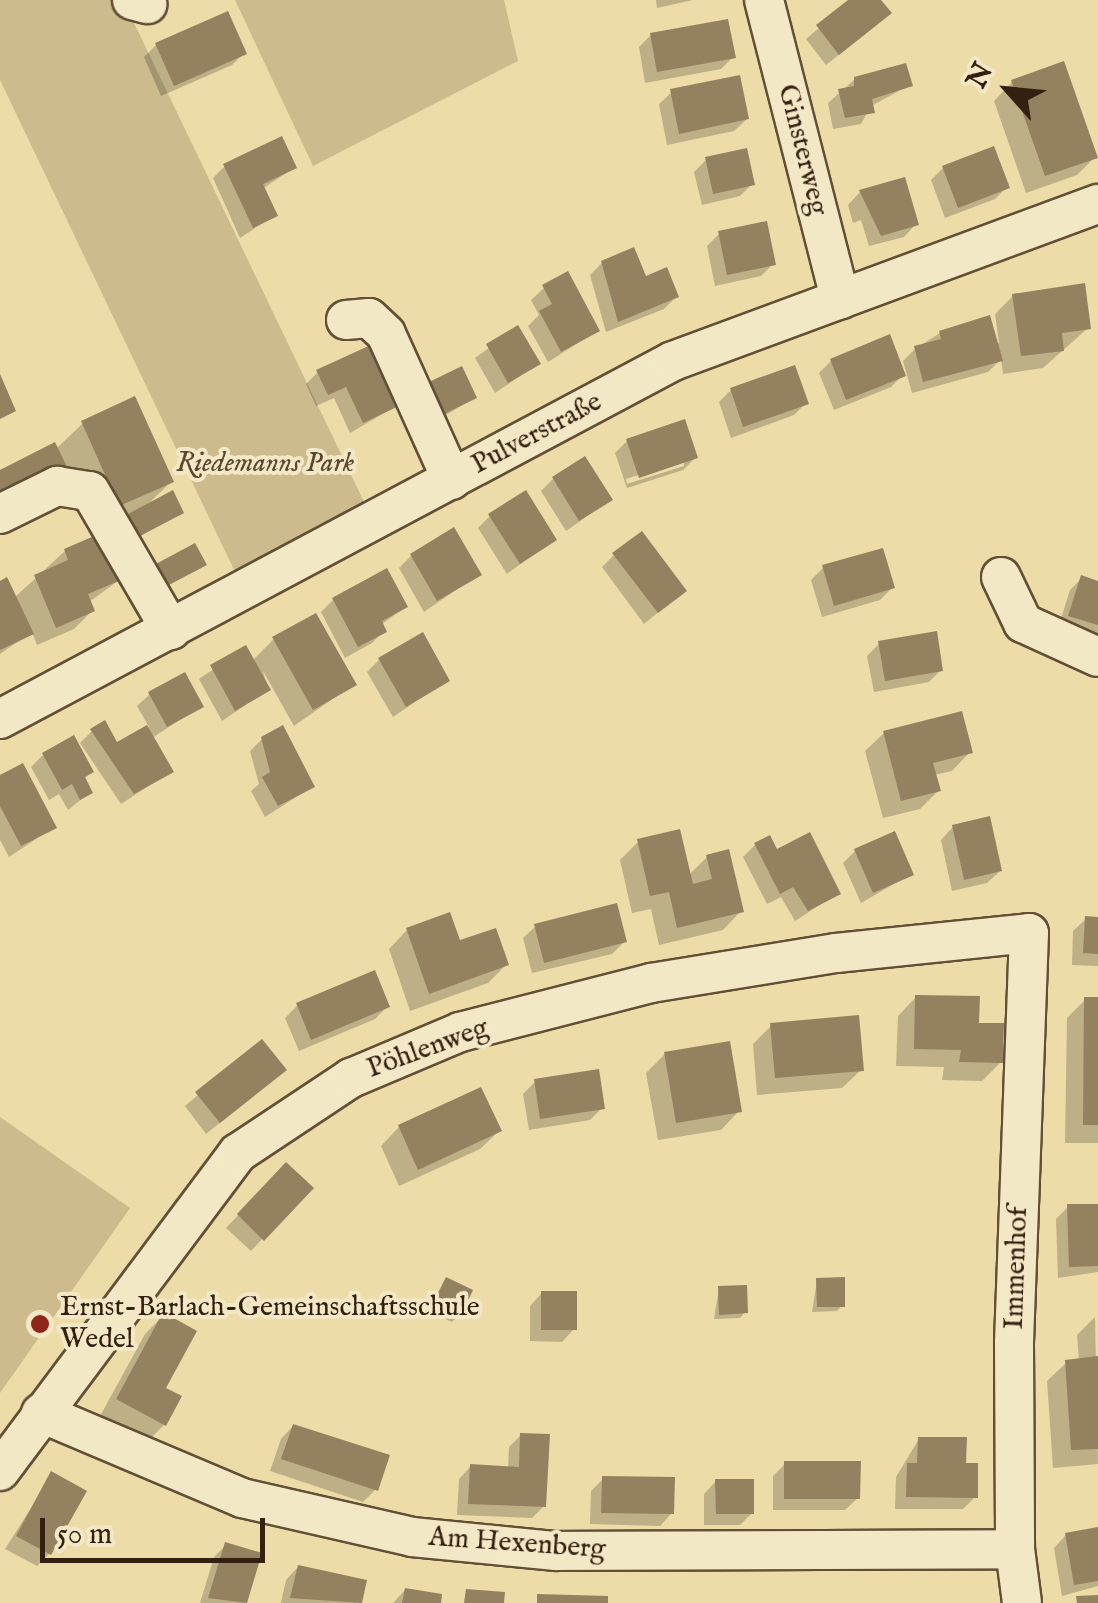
<!DOCTYPE html>
<html>
<head>
<meta charset="utf-8">
<style>
	body { margin:0 }
	#map { position:relative; width:1098px; height:1603px; overflow:hidden; background:#eddba8; font-family:"IM FELL English",serif }
	div>[style] { position:absolute }
	[style*='--x'] { left:calc(var(--x)*1px); top:calc(var(--y)*1px); width:calc(var(--w)*1px); rotate:calc(var(--a)*1deg) }
	.green>* { inset:0; background:#cdbb8e }
	.shadow>* { inset:0; background:#0003 }
	.building>* { inset:0; background:#94815f }
	.roads { filter:drop-shadow(2px 0 #624f36) drop-shadow(-2px 0 #624f36) drop-shadow(0 2px #624f36) drop-shadow(0 -2px #624f36) }
	.minor>* { height:38px; margin:-19px; padding:0 19px; transform-origin:19px; border-radius:19px; background:#f3e8c6 }
	.dots>* { width:28px; height:28px; translate:-50% -50%; box-sizing:border-box; border:5px solid #f3e8c6; border-radius:50% }
	span { translate:-50% -50%; white-space:nowrap; text-align:center; line-height:1.15; -webkit-text-stroke:8px #f3e8c6; paint-order:stroke }
	.street-label { font-size:28px; color:#332010 }
	.park-label { font-size:28px; color:#5a4730; font-style:italic }
	.poi-label { font-size:28px; color:#332010 }
	.left { translate:0 -50%; text-align:left }
	.north { position:absolute; left:958px; top:40px; width:100px; height:100px; -webkit-text-stroke:8px #f3e8c6; paint-order:stroke; rotate:297deg; font-size:28px; font-weight:700; line-height:40px; text-align:center; color:#332010 }
	.north::after { content:''; display:block; margin:auto; width:35px; height:45px; background:#332010; clip-path:polygon(50% 0,100% 100%,50% 72%,0 100%) }
	.scale { position:absolute; left:40px; top:1518px; width:225px; height:45px; box-sizing:border-box; border:5px solid #332010; border-top:0; padding-left:12px; font-size:30px; line-height:35px; white-space:nowrap; color:#332010; -webkit-text-stroke:8px #f3e8c6; paint-order:stroke }
</style>
</head>
<body>
<div id="map">
	<div class="green">
		<i style="clip-path:polygon(0 0,123px 0,366px 506px,237px 576px,0 80px)"></i>
		<i style="clip-path:polygon(235px 0,504px 0,518px 61px,313px 166px)"></i>
		<i style="clip-path:polygon(0 1117px,130px 1208px,0 1393px)"></i>
	</div>
	<div class="shadow">
		<i style="clip-path:polygon(656px 0,693px 0,657px 8px)"></i>
		<i style="clip-path:polygon(852px 0,878px 0,876px 25px,826px 65px,806px 39px)"></i>
		<i style="clip-path:polygon(651px 35px,733px 57px,721px 69px,645px 83px,639px 47px)"></i>
		<i style="clip-path:polygon(156px 45px,244px 53px,232px 65px,161px 96px,144px 57px)"></i>
		<i style="clip-path:polygon(855px 79px,910px 85px,871px 106px,861px 124px,833px 129px,828px 103px)"></i>
		<i style="clip-path:polygon(1012px 82px,1095px 157px,1077px 175px,1026px 193px,994px 101px)"></i>
		<i style="clip-path:polygon(672px 92px,747px 119px,734px 131px,667px 145px,659px 104px)"></i>
		<i style="clip-path:polygon(706px 160px,752px 184px,740px 196px,702px 205px,694px 172px)"></i>
		<i style="clip-path:polygon(225px 166px,294px 168px,262px 189px,275px 215px,240px 238px,213px 178px)"></i>
		<i style="clip-path:polygon(943px 168px,1007px 187px,995px 199px,945px 218px,931px 180px)"></i>
		<i style="clip-path:polygon(903px 180px,916px 224px,904px 237px,869px 246px,861px 220px,853px 223px,848px 205px,860px 192px)"></i>
		<i style="clip-path:polygon(719px 234px,773px 264px,761px 276px,715px 286px,707px 246px)"></i>
		<i style="clip-path:polygon(602px 263px,645px 279px,676px 297px,664px 309px,606px 332px,590px 275px)"></i>
		<i style="clip-path:polygon(544px 288px,597px 331px,548px 362px,528px 326px,539px 315px,531px 300px)"></i>
		<i style="clip-path:polygon(1013px 296px,1088px 328px,1043px 368px,1003px 374px,1001px 359px,988px 372px,912px 393px,903px 361px,915px 349px,940px 333px,999px 343px,995px 314px)"></i>
		<i style="clip-path:polygon(517px 328px,538px 364px,495px 393px,475px 358px)"></i>
		<i style="clip-path:polygon(831px 361px,903px 374px,906px 372px,891px 387px,834px 410px,819px 373px)"></i>
		<i style="clip-path:polygon(318px 372px,398px 405px,350px 433px,334px 398px,316px 406px,306px 384px)"></i>
		<i style="clip-path:polygon(431px 384px,474px 398px,431px 424px,419px 396px)"></i>
		<i style="clip-path:polygon(731px 390px,806px 403px,794px 415px,731px 438px,719px 402px)"></i>
		<i style="clip-path:polygon(83px 423px,171px 482px,147px 505px,181px 512px,134px 540px,124px 521px,133px 512px,95px 529px,67px 466px,60px 474px,0 472px,56px 449px)"></i>
		<i style="clip-path:polygon(evenodd,627px 441px,695px 458px,683px 470px,627px 488px,615px 453px,627px 441px,684px 460px,684px 466px,627px 484px,626px 479px,684px 460px)"></i>
		<i style="clip-path:polygon(553px 479px,610px 500px,566px 531px,541px 491px)"></i>
		<i style="clip-path:polygon(490px 516px,554px 539px,507px 574px,478px 528px)"></i>
		<i style="clip-path:polygon(65px 551px,125px 576px,89px 602px,92px 611px,74px 629px,37px 645px,32px 632px,0 654px,0 583px,14px 598px)"></i>
		<i style="clip-path:polygon(614px 555px,684px 591px,644px 624px,602px 567px)"></i>
		<i style="clip-path:polygon(411px 556px,479px 574px,424px 612px,399px 568px)"></i>
		<i style="clip-path:polygon(823px 568px,892px 588px,880px 600px,822px 617px,811px 580px)"></i>
		<i style="clip-path:polygon(1082px 578px,1098px 583px,1098px 641px,1058px 628px,1070px 590px)"></i>
		<i style="clip-path:polygon(333px 600px,405px 607px,381px 625px,384px 631px,372px 643px,345px 658px,321px 612px)"></i>
		<i style="clip-path:polygon(274px 639px,354px 684px,294px 726px,263px 671px,268px 690px,222px 721px,199px 679px,245px 648px,252px 661px)"></i>
		<i style="clip-path:polygon(880px 643px,941px 670px,929px 682px,874px 692px,867px 656px)"></i>
		<i style="clip-path:polygon(379px 660px,447px 680px,393px 717px,367px 672px)"></i>
		<i style="clip-path:polygon(150px 694px,201px 706px,152px 738px,171px 771px,121px 804px,80px 743px,92px 731px,116px 745px,149px 727px,137px 706px)"></i>
		<i style="clip-path:polygon(884px 733px,970px 752px,952px 771px,934px 775px,938px 791px,920px 809px,883px 818px,865px 751px)"></i>
		<i style="clip-path:polygon(262px 739px,312px 787px,265px 817px,251px 791px,259px 784px,250px 751px)"></i>
		<i style="clip-path:polygon(43px 755px,91px 772px,83px 780px,90px 792px,68px 810px,59px 794px,49px 800px,31px 767px)"></i>
		<i style="clip-path:polygon(0 778px,54px 827px,9px 857px,0 840px)"></i>
		<i style="clip-path:polygon(953px 827px,1000px 871px,987px 883px,952px 891px,941px 840px)"></i>
		<i style="clip-path:polygon(638px 842px,688px 876px,707px 857px,741px 911px,723px 930px,659px 945px,651px 909px,632px 913px,620px 860px)"></i>
		<i style="clip-path:polygon(755px 845px,838px 893px,795px 921px,781px 897px,767px 904px,743px 857px)"></i>
		<i style="clip-path:polygon(855px 851px,911px 874px,861px 903px,843px 863px)"></i>
		<i style="clip-path:polygon(1086px 919px,1098px 919px,1098px 966px,1072px 965px,1073px 931px)"></i>
		<i style="clip-path:polygon(536px 926px,624px 942px,612px 954px,532px 973px,523px 938px)"></i>
		<i style="clip-path:polygon(407px 930px,458px 943px,506px 965px,488px 983px,410px 1011px,389px 949px)"></i>
		<i style="clip-path:polygon(916px 997px,976px 1025px,1001px 1062px,982px 1081px,942px 1080px,944px 1067px,896px 1066px,898px 1016px)"></i>
		<i style="clip-path:polygon(1085px 1000px,1098px 1000px,1098px 1143px,1065px 1143px,1067px 1018px)"></i>
		<i style="clip-path:polygon(298px 1005px,387px 1007px,375px 1019px,299px 1051px,285px 1018px)"></i>
		<i style="clip-path:polygon(772px 1025px,861px 1070px,842px 1088px,757px 1095px,753px 1044px)"></i>
		<i style="clip-path:polygon(261px 1042px,271px 1082px,206px 1134px,185px 1106px)"></i>
		<i style="clip-path:polygon(665px 1054px,739px 1111px,721px 1130px,658px 1140px,646px 1073px)"></i>
		<i style="clip-path:polygon(536px 1081px,602px 1108px,590px 1120px,529px 1130px,523px 1094px)"></i>
		<i style="clip-path:polygon(399px 1127px,499px 1131px,480px 1149px,399px 1186px,381px 1146px)"></i>
		<i style="clip-path:polygon(286px 1165px,310px 1188px,251px 1251px,226px 1228px)"></i>
		<i style="clip-path:polygon(1098px 1206px,1098px 1272px,1058px 1278px,1056px 1219px,1068px 1207px)"></i>
		<i style="clip-path:polygon(446px 1280px,458px 1317px,452px 1322px,428px 1311px)"></i>
		<i style="clip-path:polygon(817px 1280px,842px 1306px,837px 1311px,812px 1312px)"></i>
		<i style="clip-path:polygon(719px 1288px,745px 1312px,740px 1318px,714px 1319px)"></i>
		<i style="clip-path:polygon(542px 1293px,574px 1329px,562px 1342px,530px 1341px,530px 1306px)"></i>
		<i style="clip-path:polygon(164px 1315px,164px 1425px,146px 1443px,99px 1418px,145px 1334px)"></i>
		<i style="clip-path:polygon(1095px 1317px,1098px 1464px,1053px 1468px,1047px 1381px,1066px 1363px,1079px 1361px,1077px 1335px)"></i>
		<i style="clip-path:polygon(293px 1426px,375px 1490px,363px 1502px,270px 1471px,281px 1439px)"></i>
		<i style="clip-path:polygon(521px 1435px,544px 1506px,532px 1518px,457px 1515px,459px 1479px,471px 1466px,508px 1469px,509px 1447px)"></i>
		<i style="clip-path:polygon(919px 1439px,975px 1497px,963px 1509px,895px 1509px,896px 1477px)"></i>
		<i style="clip-path:polygon(786px 1463px,858px 1498px,845px 1510px,773px 1510px,773px 1476px)"></i>
		<i style="clip-path:polygon(52px 1475px,49px 1554px,37px 1566px,5px 1549px)"></i>
		<i style="clip-path:polygon(603px 1479px,672px 1513px,660px 1526px,590px 1524px,591px 1491px)"></i>
		<i style="clip-path:polygon(716px 1481px,752px 1513px,740px 1525px,704px 1525px,704px 1494px)"></i>
		<i style="clip-path:polygon(1098px 1530px,1098px 1586px,1062px 1596px,1054px 1548px,1066px 1535px)"></i>
		<i style="clip-path:polygon(226px 1545px,259px 1555px,245px 1603px,200px 1603px,214px 1557px)"></i>
		<i style="clip-path:polygon(298px 1567px,364px 1582px,360px 1603px,281px 1603px,286px 1580px)"></i>
		<i style="clip-path:polygon(405px 1590px,438px 1603px,393px 1603px)"></i>
	</div>
	<div class="building">
		<i style="clip-path:polygon(848px 0,881px 0,892px 13px,839px 55px,816px 25px)"></i>
		<i style="clip-path:polygon(228px 11px,247px 54px,174px 86px,155px 43px)"></i>
		<i style="clip-path:polygon(728px 19px,736px 58px,657px 72px,650px 33px)"></i>
		<i style="clip-path:polygon(1064px 61px,1098px 158px,1045px 176px,1011px 80px)"></i>
		<i style="clip-path:polygon(906px 63px,913px 86px,872px 99px,875px 113px,845px 118px,838px 89px,854px 86px,854px 77px)"></i>
		<i style="clip-path:polygon(740px 75px,749px 119px,679px 134px,670px 89px)"></i>
		<i style="clip-path:polygon(282px 136px,297px 168px,263px 184px,278px 216px,253px 228px,223px 164px)"></i>
		<i style="clip-path:polygon(994px 146px,1010px 188px,958px 208px,942px 166px)"></i>
		<i style="clip-path:polygon(747px 148px,755px 185px,713px 194px,705px 157px)"></i>
		<i style="clip-path:polygon(905px 177px,919px 225px,881px 236px,859px 190px)"></i>
		<i style="clip-path:polygon(767px 221px,776px 265px,727px 275px,718px 231px)"></i>
		<i style="clip-path:polygon(634px 247px,646px 276px,667px 267px,679px 297px,618px 322px,601px 261px)"></i>
		<i style="clip-path:polygon(568px 271px,600px 331px,561px 352px,539px 311px,552px 304px,542px 285px)"></i>
		<i style="clip-path:polygon(1085px 283px,1091px 329px,1062px 333px,1064px 351px,1021px 356px,1012px 294px)"></i>
		<i style="clip-path:polygon(990px 315px,1003px 361px,923px 382px,914px 346px,941px 339px,939px 331px)"></i>
		<i style="clip-path:polygon(518px 325px,541px 364px,508px 383px,486px 344px)"></i>
		<i style="clip-path:polygon(890px 334px,906px 376px,846px 400px,830px 359px)"></i>
		<i style="clip-path:polygon(373px 344px,401px 405px,363px 423px,346px 387px,328px 395px,316px 370px)"></i>
		<i style="clip-path:polygon(795px 365px,809px 404px,743px 427px,730px 388px)"></i>
		<i style="clip-path:polygon(462px 366px,477px 398px,444px 414px,429px 382px)"></i>
		<i style="clip-path:polygon(0 374px,16px 411px,0 419px)"></i>
		<i style="clip-path:polygon(135px 396px,174px 482px,119px 506px,81px 421px)"></i>
		<i style="clip-path:polygon(685px 419px,698px 458px,639px 478px,626px 439px)"></i>
		<i style="clip-path:polygon(55px 442px,68px 469px,0 503px,0 470px)"></i>
		<i style="clip-path:polygon(585px 456px,613px 500px,579px 521px,552px 477px)"></i>
		<i style="clip-path:polygon(173px 490px,184px 513px,140px 536px,128px 514px)"></i>
		<i style="clip-path:polygon(526px 490px,557px 540px,520px 564px,488px 514px)"></i>
		<i style="clip-path:polygon(454px 527px,482px 575px,437px 601px,410px 554px)"></i>
		<i style="clip-path:polygon(108px 530px,128px 577px,88px 594px,95px 611px,56px 628px,34px 575px,68px 560px,64px 549px)"></i>
		<i style="clip-path:polygon(642px 531px,687px 591px,658px 613px,612px 553px)"></i>
		<i style="clip-path:polygon(195px 543px,207px 565px,165px 587px,154px 565px)"></i>
		<i style="clip-path:polygon(883px 548px,895px 588px,834px 606px,822px 565px)"></i>
		<i style="clip-path:polygon(387px 568px,408px 607px,382px 621px,387px 632px,358px 647px,332px 598px)"></i>
		<i style="clip-path:polygon(1081px 575px,1098px 581px,1098px 625px,1068px 616px)"></i>
		<i style="clip-path:polygon(7px 577px,34px 634px,0 650px,0 581px)"></i>
		<i style="clip-path:polygon(316px 613px,357px 685px,313px 710px,272px 637px)"></i>
		<i style="clip-path:polygon(937px 631px,943px 671px,885px 681px,878px 641px)"></i>
		<i style="clip-path:polygon(423px 632px,450px 681px,406px 707px,378px 658px)"></i>
		<i style="clip-path:polygon(246px 645px,271px 690px,235px 711px,210px 665px)"></i>
		<i style="clip-path:polygon(185px 672px,204px 707px,167px 727px,148px 692px)"></i>
		<i style="clip-path:polygon(962px 711px,973px 753px,933px 763px,941px 791px,901px 801px,883px 731px)"></i>
		<i style="clip-path:polygon(105px 720px,117px 742px,147px 725px,174px 772px,134px 794px,90px 729px)"></i>
		<i style="clip-path:polygon(283px 725px,315px 787px,278px 806px,262px 777px,270px 772px,261px 737px)"></i>
		<i style="clip-path:polygon(74px 735px,94px 772px,85px 777px,93px 793px,80px 800px,72px 784px,62px 790px,42px 753px)"></i>
		<i style="clip-path:polygon(23px 763px,57px 828px,21px 846px,0 806px,0 775px)"></i>
		<i style="clip-path:polygon(990px 816px,1002px 871px,964px 880px,952px 825px)"></i>
		<i style="clip-path:polygon(680px 829px,693px 884px,712px 879px,706px 855px,729px 849px,744px 912px,677px 928px,669px 892px,650px 896px,637px 839px)"></i>
		<i style="clip-path:polygon(895px 831px,914px 875px,873px 893px,854px 849px)"></i>
		<i style="clip-path:polygon(810px 832px,841px 894px,808px 911px,793px 887px,780px 894px,754px 843px,770px 835px,777px 849px)"></i>
		<i style="clip-path:polygon(617px 903px,627px 942px,544px 963px,534px 924px)"></i>
		<i style="clip-path:polygon(450px 912px,460px 940px,496px 928px,509px 965px,429px 994px,406px 928px)"></i>
		<i style="clip-path:polygon(1085px 916px,1098px 917px,1098px 954px,1083px 953px)"></i>
		<i style="clip-path:polygon(375px 970px,390px 1007px,311px 1040px,296px 1003px)"></i>
		<i style="clip-path:polygon(915px 995px,980px 996px,979px 1023px,1004px 1023px,1003px 1063px,959px 1062px,961px 1050px,914px 1049px)"></i>
		<i style="clip-path:polygon(1084px 997px,1098px 997px,1098px 1125px,1083px 1125px)"></i>
		<i style="clip-path:polygon(859px 1015px,864px 1071px,775px 1078px,770px 1023px)"></i>
		<i style="clip-path:polygon(262px 1039px,287px 1070px,220px 1123px,195px 1092px)"></i>
		<i style="clip-path:polygon(730px 1041px,742px 1112px,676px 1123px,664px 1052px)"></i>
		<i style="clip-path:polygon(599px 1069px,605px 1109px,540px 1119px,534px 1079px)"></i>
		<i style="clip-path:polygon(481px 1087px,502px 1131px,418px 1170px,398px 1125px)"></i>
		<i style="clip-path:polygon(286px 1162px,314px 1188px,264px 1241px,237px 1214px)"></i>
		<i style="clip-path:polygon(1067px 1204px,1098px 1204px,1098px 1266px,1069px 1267px)"></i>
		<i style="clip-path:polygon(446px 1277px,473px 1290px,460px 1318px,432px 1305px)"></i>
		<i style="clip-path:polygon(845px 1277px,845px 1307px,817px 1307px,816px 1278px)"></i>
		<i style="clip-path:polygon(747px 1285px,748px 1313px,719px 1315px,718px 1286px)"></i>
		<i style="clip-path:polygon(541px 1291px,577px 1291px,577px 1330px,541px 1330px)"></i>
		<i style="clip-path:polygon(163px 1312px,197px 1331px,166px 1388px,182px 1396px,166px 1426px,116px 1399px)"></i>
		<i style="clip-path:polygon(1098px 1356px,1098px 1449px,1071px 1450px,1065px 1360px)"></i>
		<i style="clip-path:polygon(293px 1424px,390px 1455px,378px 1491px,281px 1459px)"></i>
		<i style="clip-path:polygon(520px 1433px,550px 1434px,546px 1507px,468px 1504px,470px 1464px,519px 1467px)"></i>
		<i style="clip-path:polygon(918px 1437px,967px 1437px,966px 1463px,978px 1463px,978px 1498px,906px 1497px,907px 1463px,917px 1463px)"></i>
		<i style="clip-path:polygon(784px 1461px,861px 1461px,860px 1499px,784px 1499px)"></i>
		<i style="clip-path:polygon(51px 1471px,87px 1491px,51px 1555px,16px 1536px)"></i>
		<i style="clip-path:polygon(602px 1476px,675px 1477px,674px 1514px,601px 1513px)"></i>
		<i style="clip-path:polygon(715px 1479px,754px 1479px,754px 1514px,716px 1514px)"></i>
		<i style="clip-path:polygon(1098px 1527px,1098px 1581px,1074px 1585px,1065px 1533px)"></i>
		<i style="clip-path:polygon(225px 1542px,262px 1553px,247px 1603px,208px 1598px)"></i>
		<i style="clip-path:polygon(298px 1565px,367px 1580px,362px 1603px,290px 1598px)"></i>
		<i style="clip-path:polygon(405px 1588px,442px 1594px,441px 1603px,402px 1603px)"></i>
		<i style="clip-path:polygon(466px 1589px,505px 1592px,504px 1603px,464px 1603px)"></i>
		<i style="clip-path:polygon(537px 1594px,608px 1596px,608px 1603px,537px 1603px)"></i>
		<i style="clip-path:polygon(1098px 1595px,1098px 1603px,1077px 1603px,1076px 1596px)"></i>
	</div>
	<div class="roads">
		<div class="minor">
			<i style="--x:132;--y:0;--w:16;--a:15"></i>
			<i style="--x:764;--y:0;--w:309;--a:75.7"></i>
			<i style="--x:346;--y:320;--w:23;--a:-5"></i>
			<i style="--x:369;--y:318;--w:23;--a:43"></i>
			<i style="--x:386;--y:334;--w:160;--a:65.7"></i>
			<i style="--x:0;--y:514;--w:64;--a:-26.2"></i>
			<i style="--x:57;--y:486;--w:33;--a:9"></i>
			<i style="--x:90;--y:491;--w:161;--a:59.8"></i>
			<i style="--x:1001;--y:577;--w:51;--a:64.4"></i>
			<i style="--x:1023;--y:623;--w:82;--a:24.4"></i>
			<i style="--x:0;--y:719;--w:762;--a:-28.01"></i>
			<i style="--x:673;--y:361;--w:453;--a:-20.3"></i>
			<i style="--x:41;--y:1413;--w:218;--a:22.9"></i>
			<i style="--x:242;--y:1498;--w:174;--a:12.9"></i>
			<i style="--x:412;--y:1537;--w:145;--a:5.6"></i>
			<i style="--x:556;--y:1551;--w:459;--a:-0.2"></i>
			<i style="--x:0;--y:1471;--w:397;--a:-53.2"></i>
			<i style="--x:238;--y:1153;--w:136;--a:-33.6"></i>
			<i style="--x:351;--y:1078;--w:118;--a:-22.9"></i>
			<i style="--x:460;--y:1032;--w:197;--a:-14.4"></i>
			<i style="--x:651;--y:983;--w:187;--a:-9.2"></i>
			<i style="--x:836;--y:953;--w:194;--a:-5.9"></i>
			<i style="--x:1029;--y:933;--w:411;--a:92.1"></i>
			<i style="--x:1014;--y:1344;--w:205;--a:89.7"></i>
			<i style="--x:1015;--y:1549;--w:54;--a:82.6"></i>
		</div>
	</div>
	<div class="dots">
		<i style="left:40px;top:1324px;background:#8f2418"></i>
	</div>
	<div class="street-label">
		<span style="left:802px;top:150px;rotate:76deg">Ginsterweg</span>
		<span style="left:537px;top:434px;rotate:-28deg">Pulverstraße</span>
		<span style="left:428px;top:1049px;rotate:-20deg">Pöhlenweg</span>
		<span style="left:1017px;top:1268px;rotate:-88deg">Immenhof</span>
		<span style="left:517px;top:1544px;rotate:4deg">Am Hexenberg</span>
	</div>
	<div class="park-label">
		<span style="left:265px;top:464px">Riedemanns Park</span>
	</div>
	<div class="poi-label">
		<span class="left" style="left:60px;top:1324px">Ernst-Barlach-Gemeinschaftsschule<br>Wedel</span>
	</div>
	<div class="north">N</div>
	<div class="scale">50 m</div>
</div>
</body>
</html>
